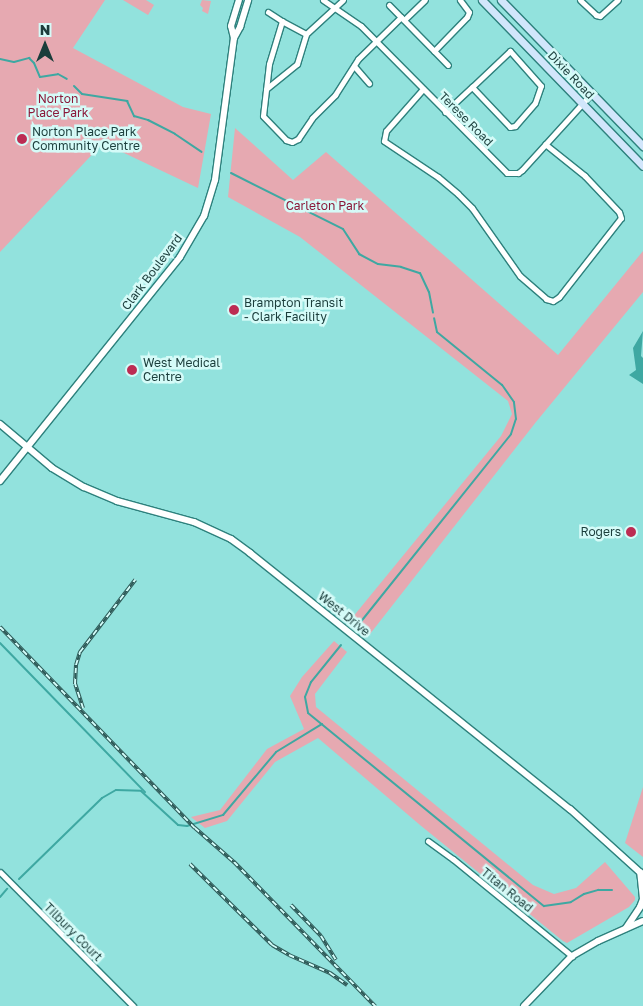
<!DOCTYPE html>
<html>
<head>
<meta charset="utf-8">
<style>
	body { margin:0 }
	#map { position:relative; width:643px; height:1006px; overflow:hidden; background:#92e2dd; font-family:"Golos Text",sans-serif }
	div>[style] { position:absolute }
	[style*='--x'] { left:calc(var(--x)*1px); top:calc(var(--y)*1px); width:calc(var(--w)*1px); rotate:calc(var(--a)*1deg) }
	.green>* { inset:0; background:#e6a9b1 }
	.water>* { inset:0; background:#3ea8a2 }
	.stream>* { height:2px; margin:-1px; padding:0 1px; transform-origin:1px; border-radius:1px; background:#3ea8a2 }
	.roads { filter:drop-shadow(1px 0 #2e817d) drop-shadow(-1px 0 #2e817d) drop-shadow(0 1px #2e817d) drop-shadow(0 -1px #2e817d) }
	.minor>* { height:5px; margin:-2.5px; padding:0 2.5px; transform-origin:2.5px; border-radius:2.5px; background:#fff }
	.tertiary>* { height:6px; margin:-3px; padding:0 3px; transform-origin:3px; border-radius:3px; background:#fff }
	.secondary>* { height:7px; margin:-3.5px; padding:0 3.5px; transform-origin:3.5px; border-radius:3.5px; background:#d1e6fb }
	.rail>* { height:4px; margin-top:-2px; transform-origin:0; background:repeating-linear-gradient(90deg,#d5fbf8 0 5.5px,#2f5957 0 11px); box-sizing:border-box; border-block:1px solid #2f5957 }
	.dots>* { width:14px; height:14px; translate:-50% -50%; box-sizing:border-box; border:2px solid #d5fbf8; border-radius:50% }
	span { translate:-50% -50%; white-space:nowrap; text-align:center; line-height:1.15; -webkit-text-stroke:5px #d5fbf8; paint-order:stroke }
	.street-label { font-size:12px; color:#1b3d3b }
	.park-label { font-size:12px; color:#8b1839 }
	.poi-label { font-size:12px; color:#1b3d3b }
	.left { translate:0 -50%; text-align:left }
	.right { translate:-100% -50%; text-align:right }
	.north { position:absolute; left:20px; top:20px; width:50px; height:50px; -webkit-text-stroke:4px #d5fbf8; paint-order:stroke; rotate:0deg; font-size:14px; font-weight:700; line-height:20px; text-align:center; color:#1b3d3b }
	.north::after { content:''; display:block; margin:auto; width:18px; height:22px; background:#1b3d3b; clip-path:polygon(50% 0,100% 100%,50% 72%,0 100%) }
</style>
</head>
<body>
<div id="map">
	<div class="green">
		<i style="clip-path:polygon(0 0,105px 0,73px 48px,183px 107px,211px 114px,198px 188px,103px 143px,0 252px)"></i>
		<i style="clip-path:polygon(123px 0,146px 0,154px 5px,148px 15px)"></i>
		<i style="clip-path:polygon(202px 0,211px 1px,208px 14px,202px 11px,203px 8px,200px 5px)"></i>
		<i style="clip-path:polygon(235px 128px,293px 180px,326px 152px,558px 355px,643px 251px,643px 292px,536px 422px,370px 634px,352px 618px,501px 436px,512px 414px,508px 401px,300px 237px,228px 197px)"></i>
		<i style="clip-path:polygon(334px 641px,347px 652px,315px 694px,316px 707px,533px 885px,554px 894px,576px 888px,605px 862px,635px 897px,635px 900px,629px 907px,567px 943px,563px 941px,420px 825px,318px 738px,275px 762px,227px 821px,205px 828px,191px 817px,220px 810px,267px 749px,304px 729px,290px 696px,302px 677px)"></i>
		<i style="clip-path:polygon(643px 787px,643px 857px,625px 843px)"></i>
	</div>
	<div class="water">
		<i style="clip-path:polygon(643px 331px,641px 356px,643px 358px,643px 384px,629px 375px,636px 370px,633px 348px)"></i>
	</div>
	<div class="stream">
		<i style="--x:0;--y:59;--w:14;--a:12"></i>
		<i style="--x:14;--y:62;--w:16;--a:-15"></i>
		<i style="--x:29;--y:58;--w:7;--a:45"></i>
		<i style="--x:34;--y:63;--w:15;--a:67"></i>
		<i style="--x:40;--y:77;--w:18;--a:-9"></i>
		<i style="--x:58;--y:74;--w:10;--a:29"></i>
		<i style="--x:74;--y:86;--w:11;--a:45"></i>
		<i style="--x:82;--y:94;--w:46;--a:8.8"></i>
		<i style="--x:127;--y:101;--w:17;--a:65"></i>
		<i style="--x:134;--y:116;--w:15;--a:16"></i>
		<i style="--x:148;--y:120;--w:30;--a:27"></i>
		<i style="--x:175;--y:134;--w:32;--a:34"></i>
		<i style="--x:231;--y:173;--w:125;--a:26.6"></i>
		<i style="--x:343;--y:229;--w:30;--a:57"></i>
		<i style="--x:359;--y:254;--w:21;--a:28"></i>
		<i style="--x:378;--y:264;--w:23;--a:7"></i>
		<i style="--x:401;--y:267;--w:20;--a:18"></i>
		<i style="--x:420;--y:273;--w:21;--a:65"></i>
		<i style="--x:429;--y:292;--w:21;--a:79"></i>
		<i style="--x:359;--y:624;--w:243;--a:-51.3"></i>
		<i style="--x:511;--y:434;--w:16;--a:-72"></i>
		<i style="--x:516;--y:419;--w:17;--a:-97"></i>
		<i style="--x:514;--y:402;--w:21;--a:-125"></i>
		<i style="--x:502;--y:385;--w:84;--a:-140.8"></i>
		<i style="--x:437;--y:332;--w:14;--a:-102"></i>
		<i style="--x:0;--y:643;--w:208;--a:45.8"></i>
		<i style="--x:341;--y:645;--w:48;--a:129"></i>
		<i style="--x:311;--y:682;--w:16;--a:112"></i>
		<i style="--x:305;--y:697;--w:16;--a:79"></i>
		<i style="--x:308;--y:713;--w:305;--a:39.3"></i>
		<i style="--x:544;--y:906;--w:27;--a:-8"></i>
		<i style="--x:571;--y:902;--w:15;--a:-32"></i>
		<i style="--x:584;--y:894;--w:15;--a:-16"></i>
		<i style="--x:598;--y:890;--w:14;--a:0"></i>
		<i style="--x:19;--y:879;--w:116;--a:-44.3"></i>
		<i style="--x:102;--y:798;--w:16;--a:-30"></i>
		<i style="--x:116;--y:790;--w:25;--a:2"></i>
		<i style="--x:141;--y:791;--w:50;--a:42.6"></i>
		<i style="--x:178;--y:825;--w:9;--a:6"></i>
		<i style="--x:187;--y:826;--w:38;--a:-17"></i>
		<i style="--x:223;--y:815;--w:82;--a:-49.9"></i>
		<i style="--x:276;--y:752;--w:54;--a:-31.3"></i>
		<i style="--x:0;--y:897;--w:11;--a:-49"></i>
	</div>
	<div class="roads">
		<div class="minor">
			<i style="--x:323;--y:0;--w:46;--a:34.4"></i>
			<i style="--x:361;--y:26;--w:207;--a:45.2"></i>
			<i style="--x:507;--y:173;--w:11;--a:0"></i>
			<i style="--x:518;--y:173;--w:5;--a:-37"></i>
			<i style="--x:522;--y:170;--w:103;--a:-47.8"></i>
			<i style="--x:343;--y:0;--w:50;--a:137.4"></i>
			<i style="--x:306;--y:34;--w:27;--a:-152"></i>
			<i style="--x:282;--y:21;--w:45;--a:106.8"></i>
			<i style="--x:269;--y:64;--w:52;--a:96.6"></i>
			<i style="--x:263;--y:116;--w:33;--a:46"></i>
			<i style="--x:286;--y:140;--w:6;--a:18"></i>
			<i style="--x:292;--y:142;--w:7;--a:-27"></i>
			<i style="--x:298;--y:139;--w:25;--a:-56"></i>
			<i style="--x:312;--y:118;--w:33;--a:-45"></i>
			<i style="--x:335;--y:95;--w:43;--a:-57.4"></i>
			<i style="--x:358;--y:59;--w:60;--a:-44.3"></i>
			<i style="--x:580;--y:0;--w:22;--a:43"></i>
			<i style="--x:596;--y:15;--w:4;--a:14"></i>
			<i style="--x:600;--y:16;--w:24;--a:-42"></i>
			<i style="--x:389;--y:5;--w:84;--a:45.5"></i>
			<i style="--x:268;--y:12;--w:17;--a:33"></i>
			<i style="--x:404;--y:20;--w:29;--a:-44"></i>
			<i style="--x:434;--y:51;--w:47;--a:-45.9"></i>
			<i style="--x:467;--y:17;--w:5;--a:-68"></i>
			<i style="--x:469;--y:12;--w:15;--a:-127"></i>
			<i style="--x:354;--y:66;--w:23;--a:49"></i>
			<i style="--x:266;--y:89;--w:40;--a:-39"></i>
			<i style="--x:297;--y:64;--w:31;--a:-73"></i>
			<i style="--x:423;--y:89;--w:56;--a:131.4"></i>
			<i style="--x:386;--y:131;--w:10;--a:101"></i>
			<i style="--x:384;--y:141;--w:65;--a:33.7"></i>
			<i style="--x:438;--y:177;--w:26;--a:40"></i>
			<i style="--x:458;--y:194;--w:20;--a:45"></i>
			<i style="--x:472;--y:208;--w:83;--a:54.8"></i>
			<i style="--x:520;--y:276;--w:35;--a:41"></i>
			<i style="--x:546;--y:299;--w:7;--a:16"></i>
			<i style="--x:553;--y:301;--w:7;--a:-34"></i>
			<i style="--x:559;--y:297;--w:100;--a:-51.9"></i>
			<i style="--x:621;--y:218;--w:6;--a:-108"></i>
			<i style="--x:619;--y:212;--w:50;--a:-133.4"></i>
			<i style="--x:585;--y:176;--w:51;--a:-141.3"></i>
			<i style="--x:445;--y:112;--w:37;--a:-43"></i>
			<i style="--x:472;--y:87;--w:55;--a:46.5"></i>
			<i style="--x:510;--y:127;--w:5;--a:-11"></i>
			<i style="--x:515;--y:126;--w:30;--a:-49"></i>
			<i style="--x:535;--y:103;--w:18;--a:-71"></i>
			<i style="--x:541;--y:86;--w:47;--a:-131.5"></i>
			<i style="--x:510;--y:51;--w:52;--a:136.5"></i>
			<i style="--x:428;--y:841;--w:31;--a:36"></i>
			<i style="--x:453;--y:859;--w:154;--a:39.2"></i>
			<i style="--x:0;--y:872;--w:189;--a:45.2"></i>
		</div>
		<div class="tertiary">
			<i style="--x:234;--y:38;--w:13;--a:-61"></i>
			<i style="--x:240;--y:27;--w:28;--a:-73"></i>
			<i style="--x:0;--y:424;--w:68;--a:40.2"></i>
			<i style="--x:52;--y:468;--w:37;--a:31"></i>
			<i style="--x:84;--y:487;--w:36;--a:23"></i>
			<i style="--x:117;--y:501;--w:80;--a:15.3"></i>
			<i style="--x:194;--y:522;--w:41;--a:24.7"></i>
			<i style="--x:231;--y:539;--w:24;--a:36"></i>
			<i style="--x:250;--y:553;--w:410;--a:38.7"></i>
			<i style="--x:570;--y:809;--w:98;--a:42.1"></i>
			<i style="--x:0;--y:481;--w:287;--a:-51.2"></i>
			<i style="--x:180;--y:257;--w:48;--a:-59.7"></i>
			<i style="--x:204;--y:216;--w:38;--a:-73"></i>
			<i style="--x:215;--y:180;--w:143;--a:-82.4"></i>
			<i style="--x:234;--y:38;--w:12;--a:-104"></i>
			<i style="--x:231;--y:26;--w:27;--a:-73"></i>
			<i style="--x:626;--y:928;--w:25;--a:-56"></i>
			<i style="--x:640;--y:907;--w:9;--a:-69"></i>
			<i style="--x:643;--y:899;--w:27;--a:-96"></i>
			<i style="--x:524;--y:1006;--w:69;--a:-46.2"></i>
			<i style="--x:572;--y:956;--w:30;--a:-30"></i>
			<i style="--x:598;--y:941;--w:49;--a:-24"></i>
		</div>
		<div class="secondary">
			<i style="--x:482;--y:0;--w:231;--a:45.9"></i>
			<i style="--x:501;--y:0;--w:204;--a:45.8"></i>
		</div>
	</div>
	<div class="rail">
		<i style="--x:0;--y:627;--w:280;--a:45.9"></i>
		<i style="--x:195;--y:828;--w:52;--a:41.1"></i>
		<i style="--x:234;--y:862;--w:202;--a:45.6"></i>
		<i style="--x:83;--y:708;--w:25;--a:-108"></i>
		<i style="--x:75;--y:684;--w:19;--a:-87"></i>
		<i style="--x:76;--y:665;--w:14;--a:-73"></i>
		<i style="--x:80;--y:652;--w:91;--a:-52.6"></i>
		<i style="--x:190;--y:864;--w:115;--a:44.6"></i>
		<i style="--x:272;--y:945;--w:20;--a:30"></i>
		<i style="--x:289;--y:955;--w:45;--a:23.7"></i>
		<i style="--x:330;--y:973;--w:21;--a:35"></i>
		<i style="--x:291;--y:905;--w:43;--a:45.9"></i>
		<i style="--x:321;--y:936;--w:28;--a:58"></i>
	</div>
	<div class="dots">
		<i style="left:22px;top:139px;background:#bc2c53"></i>
		<i style="left:234px;top:310px;background:#bc2c53"></i>
		<i style="left:132px;top:370px;background:#bc2c53"></i>
		<i style="left:631px;top:532px;background:#bc2c53"></i>
	</div>
	<div class="street-label">
		<span style="left:571px;top:75px;rotate:46deg">Dixie Road</span>
		<span style="left:466px;top:119px;rotate:45deg">Terese Road</span>
		<span style="left:152px;top:272px;rotate:-53deg">Clark Boulevard</span>
		<span style="left:344px;top:614px;rotate:39deg">West Drive</span>
		<span style="left:507px;top:890px;rotate:39deg">Titan Road</span>
		<span style="left:73px;top:932px;rotate:45deg">Tilbury Court</span>
	</div>
	<div class="park-label">
		<span style="left:58px;top:106px">Norton<br>Place Park</span>
		<span style="left:325px;top:206px">Carleton Park</span>
	</div>
	<div class="poi-label">
		<span class="left" style="left:32px;top:139px">Norton Place Park<br>Community Centre</span>
		<span class="left" style="left:244px;top:310px">Brampton Transit<br>- Clark Facility</span>
		<span class="left" style="left:143px;top:370px">West Medical<br>Centre</span>
		<span class="right" style="left:621px;top:532px">Rogers</span>
	</div>
	<div class="north">N</div>
</div>
</body>
</html>
